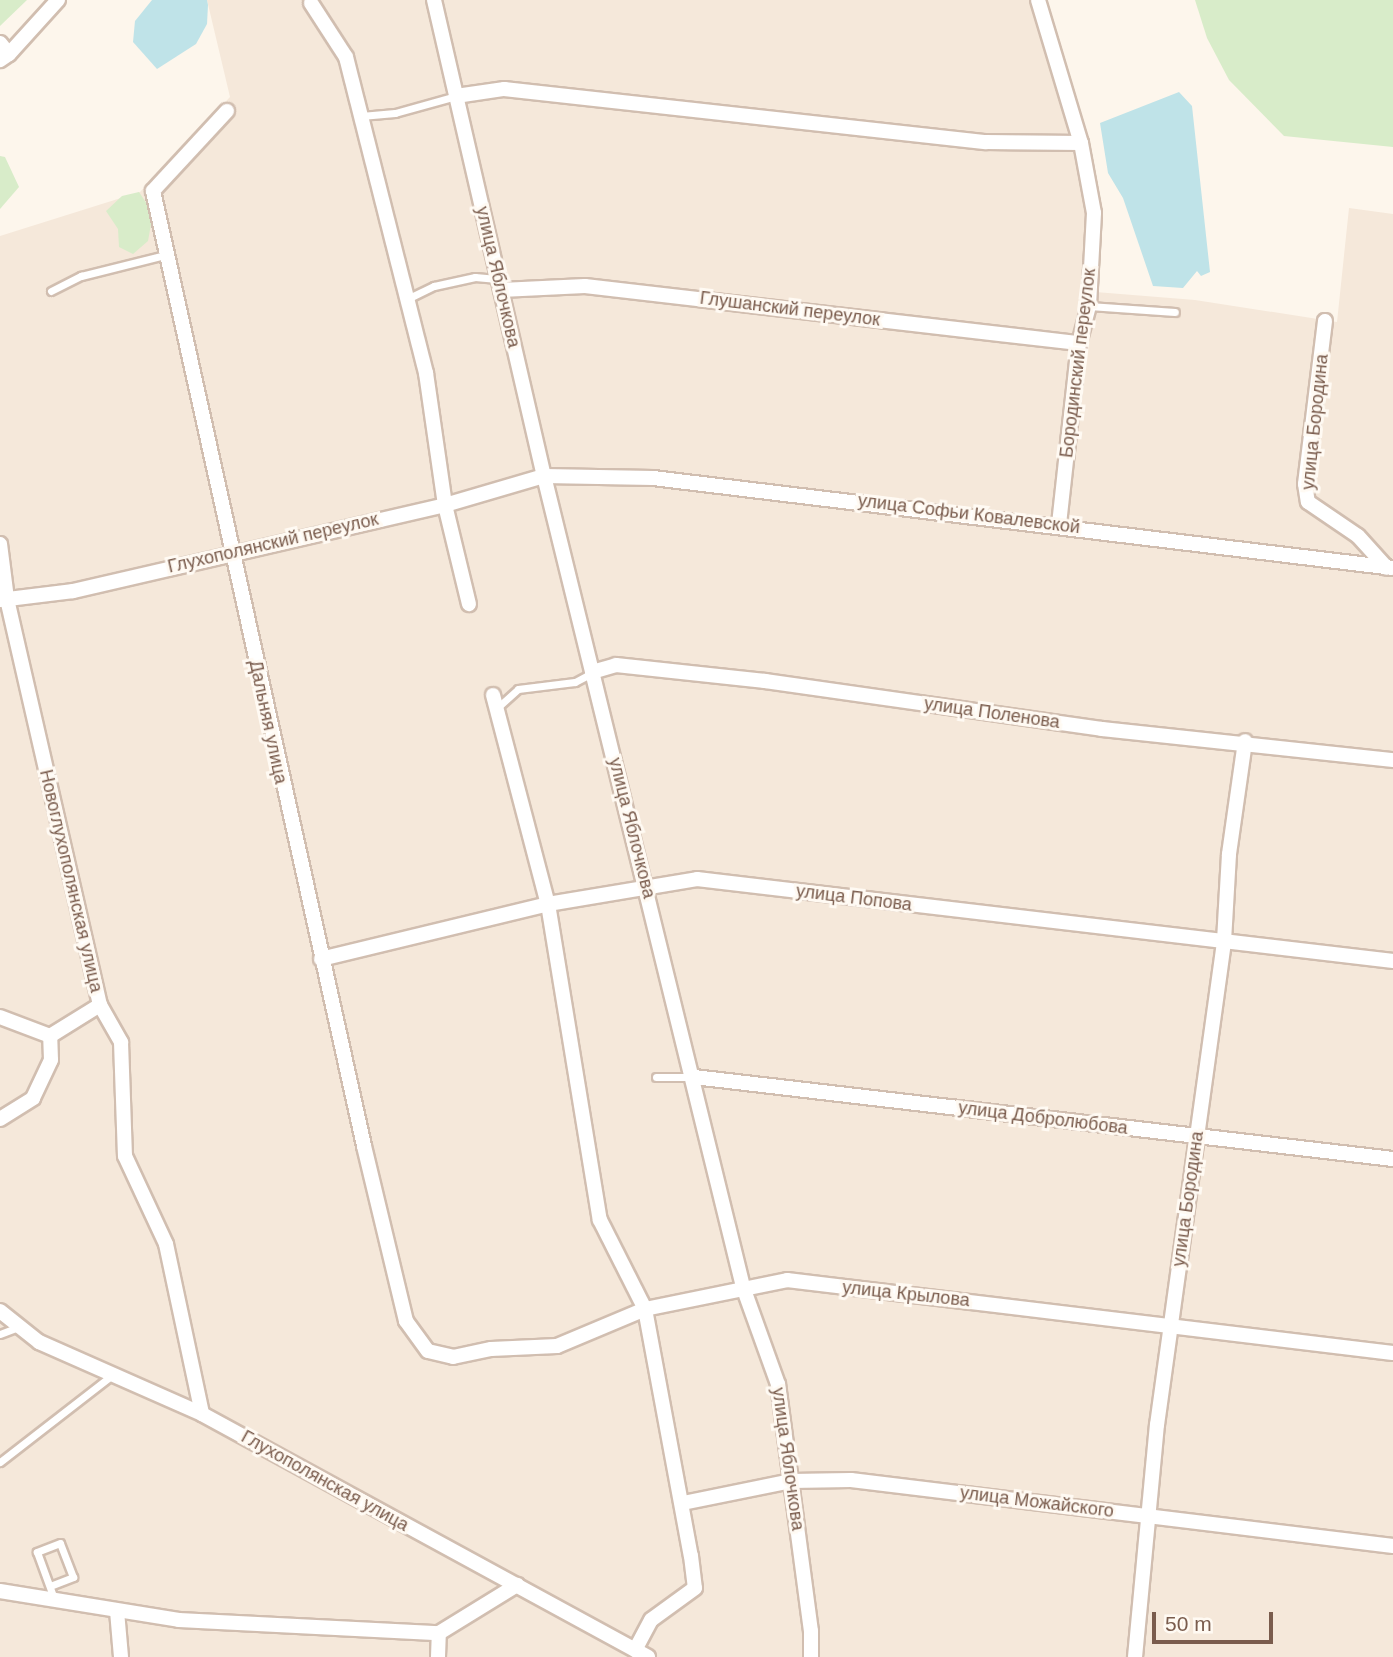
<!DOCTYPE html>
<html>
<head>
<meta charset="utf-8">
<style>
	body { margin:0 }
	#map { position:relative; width:1393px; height:1657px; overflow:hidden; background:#fdf6ec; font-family:Arial,sans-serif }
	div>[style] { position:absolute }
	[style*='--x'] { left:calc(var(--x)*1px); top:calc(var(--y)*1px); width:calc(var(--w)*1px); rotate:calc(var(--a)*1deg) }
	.residential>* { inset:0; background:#f5e8da }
	.green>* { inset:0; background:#d8ecc9 }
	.water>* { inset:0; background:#bfe3e8 }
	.roads { filter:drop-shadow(2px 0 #d1beb0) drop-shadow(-2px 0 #d1beb0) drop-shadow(0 2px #d1beb0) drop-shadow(0 -2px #d1beb0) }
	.service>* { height:7px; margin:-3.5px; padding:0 3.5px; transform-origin:3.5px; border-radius:3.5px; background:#fff }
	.minor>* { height:14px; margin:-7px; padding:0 7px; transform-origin:7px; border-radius:7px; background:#fff }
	span { translate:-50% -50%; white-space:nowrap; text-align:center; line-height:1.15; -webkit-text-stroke:6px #fffaf3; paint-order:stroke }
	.street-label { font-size:18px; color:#7a5c4d }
	.scale { position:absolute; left:1152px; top:1612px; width:121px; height:32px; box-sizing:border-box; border:4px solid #7a5c4d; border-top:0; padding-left:9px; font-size:21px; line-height:24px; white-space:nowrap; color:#7a5c4d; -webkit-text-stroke:5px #fffaf3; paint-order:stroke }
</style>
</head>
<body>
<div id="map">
	<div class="residential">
		<i style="clip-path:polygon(207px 0,1034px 0,1089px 212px,1083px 291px,1195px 300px,1337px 322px,1349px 208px,1393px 214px,1393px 1657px,0 1657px,0 236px,140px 192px,230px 97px)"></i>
	</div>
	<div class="green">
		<i style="clip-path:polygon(0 0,27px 0,0 26px)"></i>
		<i style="clip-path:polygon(1195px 0,1393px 0,1393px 147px,1284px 136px,1229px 80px,1207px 38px)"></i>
		<i style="clip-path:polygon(0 156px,5px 157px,19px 187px,0 209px)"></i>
		<i style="clip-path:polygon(139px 192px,153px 213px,148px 241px,133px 254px,119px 247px,118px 229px,106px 211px,122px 196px)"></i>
	</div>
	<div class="water">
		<i style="clip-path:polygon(152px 0,207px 0,208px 5px,207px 24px,196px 44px,157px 69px,133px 42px,135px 21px)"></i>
		<i style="clip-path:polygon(1179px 92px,1192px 106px,1210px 272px,1201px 276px,1197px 271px,1183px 288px,1153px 286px,1123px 198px,1108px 173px,1100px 123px)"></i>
	</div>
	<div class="roads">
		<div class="service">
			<i style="--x:361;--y:116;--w:34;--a:-5"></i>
			<i style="--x:395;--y:113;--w:63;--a:-15.6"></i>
			<i style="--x:51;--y:291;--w:34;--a:-27"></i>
			<i style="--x:81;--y:276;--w:87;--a:-14"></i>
			<i style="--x:407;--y:299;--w:30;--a:-26"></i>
			<i style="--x:434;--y:286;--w:42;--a:-12.4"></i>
			<i style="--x:475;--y:277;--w:22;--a:5"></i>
			<i style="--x:1089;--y:306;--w:86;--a:4"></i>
			<i style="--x:497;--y:708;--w:28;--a:-42"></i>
			<i style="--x:518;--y:689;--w:57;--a:-7"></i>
			<i style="--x:575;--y:682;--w:19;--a:-28"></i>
			<i style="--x:656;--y:1077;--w:37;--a:0"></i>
			<i style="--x:0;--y:1334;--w:19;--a:-21"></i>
			<i style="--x:0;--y:1462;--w:142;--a:-37.8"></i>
			<i style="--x:50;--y:1586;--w:25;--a:-21"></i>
			<i style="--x:73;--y:1577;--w:36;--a:-111"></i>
			<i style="--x:60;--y:1543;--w:25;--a:159"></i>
			<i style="--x:37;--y:1552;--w:47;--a:70"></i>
		</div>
		<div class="minor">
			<i style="--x:434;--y:0;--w:489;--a:77"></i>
			<i style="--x:544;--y:476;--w:835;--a:76.21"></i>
			<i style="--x:743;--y:1287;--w:103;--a:70.2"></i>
			<i style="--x:778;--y:1384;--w:249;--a:82.4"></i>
			<i style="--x:811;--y:1631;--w:26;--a:90"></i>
			<i style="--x:1038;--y:0;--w:149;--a:73.3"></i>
			<i style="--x:1081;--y:143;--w:71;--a:79.5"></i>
			<i style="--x:1094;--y:213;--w:93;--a:93.1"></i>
			<i style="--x:1089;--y:306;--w:38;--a:105"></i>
			<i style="--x:1079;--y:343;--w:182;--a:96.3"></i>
			<i style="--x:311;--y:3;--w:64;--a:57.1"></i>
			<i style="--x:346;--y:57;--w:326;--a:75.8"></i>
			<i style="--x:426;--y:373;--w:133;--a:81.8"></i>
			<i style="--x:445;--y:505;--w:102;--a:76.4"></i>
			<i style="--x:0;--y:43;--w:14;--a:51"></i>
			<i style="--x:9;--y:54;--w:11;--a:146"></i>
			<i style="--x:9;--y:54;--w:73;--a:-47.8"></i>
			<i style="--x:456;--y:96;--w:49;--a:-8.3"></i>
			<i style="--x:504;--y:89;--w:485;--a:6.3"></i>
			<i style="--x:986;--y:142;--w:95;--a:0.6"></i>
			<i style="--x:227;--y:111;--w:109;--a:132.8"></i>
			<i style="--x:153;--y:191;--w:978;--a:77.54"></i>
			<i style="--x:364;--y:1146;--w:180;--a:76.5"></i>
			<i style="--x:406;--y:1321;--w:37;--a:54"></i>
			<i style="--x:428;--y:1351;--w:26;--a:13"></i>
			<i style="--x:453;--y:1357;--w:39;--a:-12"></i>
			<i style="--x:491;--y:1349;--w:66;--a:-2.6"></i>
			<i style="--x:557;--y:1346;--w:95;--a:-22.8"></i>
			<i style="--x:645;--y:1309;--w:145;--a:-11.5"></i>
			<i style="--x:787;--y:1280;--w:610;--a:6.87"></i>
			<i style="--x:501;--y:290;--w:84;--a:-2.7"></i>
			<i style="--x:585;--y:286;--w:497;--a:6.6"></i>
			<i style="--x:1325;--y:321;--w:164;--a:97"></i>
			<i style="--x:1305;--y:484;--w:18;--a:81"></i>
			<i style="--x:1308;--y:502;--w:60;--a:34.2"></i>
			<i style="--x:1358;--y:536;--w:43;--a:47.8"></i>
			<i style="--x:0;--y:544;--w:55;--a:82.7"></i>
			<i style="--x:7;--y:599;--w:417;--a:77.1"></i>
			<i style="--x:100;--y:1005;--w:43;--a:60.4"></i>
			<i style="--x:121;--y:1042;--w:114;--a:88"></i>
			<i style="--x:125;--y:1156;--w:97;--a:65"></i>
			<i style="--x:166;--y:1244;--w:174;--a:78"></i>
			<i style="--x:0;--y:600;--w:74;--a:-7"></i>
			<i style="--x:73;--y:591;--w:382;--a:-13"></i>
			<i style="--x:445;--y:505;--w:103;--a:-16.3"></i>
			<i style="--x:544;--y:476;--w:109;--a:1.1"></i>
			<i style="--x:653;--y:478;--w:745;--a:6.93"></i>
			<i style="--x:592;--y:672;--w:25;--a:-16"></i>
			<i style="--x:616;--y:665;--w:150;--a:6.1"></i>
			<i style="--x:765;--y:681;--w:340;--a:8.1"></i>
			<i style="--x:1102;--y:729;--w:293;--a:6.1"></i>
			<i style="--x:493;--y:695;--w:216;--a:75.3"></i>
			<i style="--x:548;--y:904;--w:320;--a:80.7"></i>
			<i style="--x:600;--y:1220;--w:100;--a:63.2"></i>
			<i style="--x:645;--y:1309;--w:251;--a:79.5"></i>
			<i style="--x:691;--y:1556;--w:32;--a:83"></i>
			<i style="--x:695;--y:1588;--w:54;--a:144"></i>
			<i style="--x:651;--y:1620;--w:34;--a:118"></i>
			<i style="--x:321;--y:959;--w:234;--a:-13.6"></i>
			<i style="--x:548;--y:904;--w:151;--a:-9.5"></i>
			<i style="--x:697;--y:879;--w:701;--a:6.72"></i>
			<i style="--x:0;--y:1017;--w:53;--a:20.8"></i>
			<i style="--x:50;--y:1036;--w:59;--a:-31.8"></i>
			<i style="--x:694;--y:1077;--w:704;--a:6.69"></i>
			<i style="--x:0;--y:1119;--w:39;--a:-32"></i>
			<i style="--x:33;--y:1098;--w:42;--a:-64.7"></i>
			<i style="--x:51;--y:1060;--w:24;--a:-92"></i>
			<i style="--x:0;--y:1311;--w:50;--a:38.5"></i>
			<i style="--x:39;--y:1342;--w:178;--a:23.8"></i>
			<i style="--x:202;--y:1414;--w:508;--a:28.58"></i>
			<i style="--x:683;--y:1503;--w:110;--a:-11.5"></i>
			<i style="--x:791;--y:1481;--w:60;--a:-1"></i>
			<i style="--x:851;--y:1480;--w:546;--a:6.94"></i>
			<i style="--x:0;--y:1591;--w:181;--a:9.2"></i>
			<i style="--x:179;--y:1620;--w:260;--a:2.9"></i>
			<i style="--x:439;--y:1633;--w:92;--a:-31.6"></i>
			<i style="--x:117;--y:1611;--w:46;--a:85"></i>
			<i style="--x:438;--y:1657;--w:24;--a:-88"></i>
			<i style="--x:1135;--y:1657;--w:233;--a:-84.6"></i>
			<i style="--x:1157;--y:1425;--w:489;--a:-82.1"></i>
			<i style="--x:1224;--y:941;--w:87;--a:-86.7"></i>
			<i style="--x:1229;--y:854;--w:114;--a:-81.9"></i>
		</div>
	</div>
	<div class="street-label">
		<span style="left:498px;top:277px;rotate:77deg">улица Яблочкова</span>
		<span style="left:790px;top:309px;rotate:7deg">Глушанский переулок</span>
		<span style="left:1078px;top:363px;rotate:-83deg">Бородинский переулок</span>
		<span style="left:1315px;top:422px;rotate:-84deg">улица Бородина</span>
		<span style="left:969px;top:514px;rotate:7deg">улица Софьи Ковалевской</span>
		<span style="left:273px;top:543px;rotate:-13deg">Глухополянский переулок</span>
		<span style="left:992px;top:713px;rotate:8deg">улица Поленова</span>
		<span style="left:268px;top:722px;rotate:78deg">Дальняя улица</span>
		<span style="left:632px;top:828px;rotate:76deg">улица Яблочкова</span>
		<span style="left:71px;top:881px;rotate:77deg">Новоглухополянская улица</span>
		<span style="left:854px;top:898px;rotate:7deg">улица Попова</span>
		<span style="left:1043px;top:1118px;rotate:7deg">улица Добролюбова</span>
		<span style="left:1188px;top:1199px;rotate:-82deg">улица Бородина</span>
		<span style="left:906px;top:1294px;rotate:6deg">улица Крылова</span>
		<span style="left:788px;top:1459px;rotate:82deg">улица Яблочкова</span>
		<span style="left:325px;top:1481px;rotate:29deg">Глухополянская улица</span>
		<span style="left:1037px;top:1502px;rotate:7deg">улица Можайского</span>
	</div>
	<div class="scale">50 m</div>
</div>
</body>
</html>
